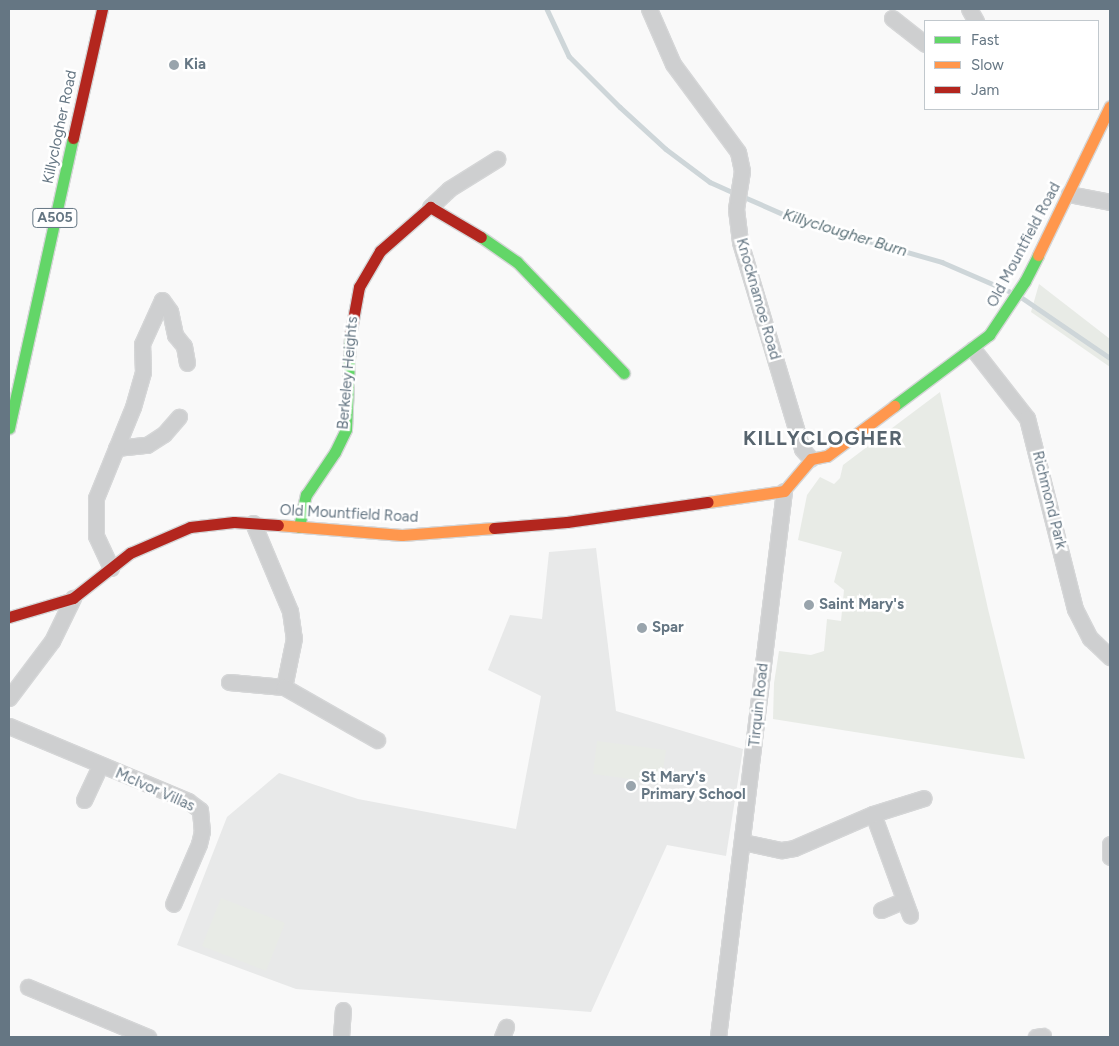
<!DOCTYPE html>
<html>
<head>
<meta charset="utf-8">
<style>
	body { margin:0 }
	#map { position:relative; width:1119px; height:1046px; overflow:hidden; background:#f9f9f9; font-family:Figtree,sans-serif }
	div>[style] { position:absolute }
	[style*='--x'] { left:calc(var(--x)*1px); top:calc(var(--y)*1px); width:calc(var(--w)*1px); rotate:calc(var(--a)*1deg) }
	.built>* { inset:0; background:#e8e9e9 }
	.green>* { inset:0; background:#e8ebe6 }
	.stream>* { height:4.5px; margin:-2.25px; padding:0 2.25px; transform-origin:2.25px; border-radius:2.25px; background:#ced6d9 }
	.roads { filter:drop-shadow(1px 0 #d5d6d7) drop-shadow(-1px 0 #d5d6d7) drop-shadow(0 1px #d5d6d7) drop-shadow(0 -1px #d5d6d7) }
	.street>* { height:15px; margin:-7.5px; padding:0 7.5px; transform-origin:7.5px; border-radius:7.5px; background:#cecfd0 }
	.fast>* { height:11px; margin:-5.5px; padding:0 5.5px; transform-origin:5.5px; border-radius:5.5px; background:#63d668 }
	.slow>* { height:11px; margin:-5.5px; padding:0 5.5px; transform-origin:5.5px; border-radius:5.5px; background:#ff974d }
	.jam>* { height:11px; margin:-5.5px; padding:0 5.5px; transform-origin:5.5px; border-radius:5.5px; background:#b3261e }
	.dots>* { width:14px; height:14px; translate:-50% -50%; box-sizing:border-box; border:2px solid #fff; border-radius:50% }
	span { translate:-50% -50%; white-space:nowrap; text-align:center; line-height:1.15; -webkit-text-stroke:5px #fff; paint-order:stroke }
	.shield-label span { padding:1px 4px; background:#fff; border:1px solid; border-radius:4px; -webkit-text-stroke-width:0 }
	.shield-label { font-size:14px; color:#657683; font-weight:700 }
	.poi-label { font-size:15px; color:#657683; font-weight:700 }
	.left { translate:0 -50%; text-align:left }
	.street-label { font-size:15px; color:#657683 }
	.water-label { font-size:16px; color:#60757c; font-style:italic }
	.district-label { font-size:20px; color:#57646e; font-weight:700; letter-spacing:1px }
	.frame { position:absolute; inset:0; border:10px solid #657683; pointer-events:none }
	.legend { position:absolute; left:924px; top:20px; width:175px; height:90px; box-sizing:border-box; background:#fff; border:1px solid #c1c8cd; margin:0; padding:6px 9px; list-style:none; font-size:15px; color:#657683 }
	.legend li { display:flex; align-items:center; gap:10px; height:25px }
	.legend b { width:25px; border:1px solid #c1c8cd }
</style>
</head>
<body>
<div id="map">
	<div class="built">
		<i style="clip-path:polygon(596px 548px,616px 711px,743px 749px,726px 856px,667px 845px,591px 1012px,296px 989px,177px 945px,227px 817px,279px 773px,358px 799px,516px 829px,541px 696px,488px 670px,510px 615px,542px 619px,549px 552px)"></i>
	</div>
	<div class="green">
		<i style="clip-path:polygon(1039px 284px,1110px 339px,1110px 367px,1031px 312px)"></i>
		<i style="clip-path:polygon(940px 392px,988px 609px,1025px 759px,773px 719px,774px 683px,779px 651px,811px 655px,824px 651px,827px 619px,841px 621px,844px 590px,834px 582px,842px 552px,798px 540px,807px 495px,820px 477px,834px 484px,840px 478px,843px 465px)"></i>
		<i style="clip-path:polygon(597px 741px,666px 750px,661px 783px,593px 774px)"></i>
		<i style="clip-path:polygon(221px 898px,285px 923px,266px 971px,202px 946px)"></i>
	</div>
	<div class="stream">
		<i style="--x:547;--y:9;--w:52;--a:64.9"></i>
		<i style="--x:569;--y:56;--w:72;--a:45"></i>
		<i style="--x:620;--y:107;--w:62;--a:42.4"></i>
		<i style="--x:666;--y:149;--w:55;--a:36.9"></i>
		<i style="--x:710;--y:182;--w:27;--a:24"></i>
		<i style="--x:742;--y:196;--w:62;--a:23.7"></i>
		<i style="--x:799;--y:221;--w:149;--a:16"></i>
		<i style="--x:942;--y:262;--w:73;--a:23.4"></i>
		<i style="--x:1021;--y:297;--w:108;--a:34.4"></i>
	</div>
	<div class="roads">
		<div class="street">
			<i style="--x:649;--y:9;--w:60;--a:66.4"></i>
			<i style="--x:673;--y:64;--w:109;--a:53.5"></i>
			<i style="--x:738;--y:152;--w:19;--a:78"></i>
			<i style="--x:742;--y:171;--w:38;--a:99"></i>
			<i style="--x:736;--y:209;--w:33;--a:83"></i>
			<i style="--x:740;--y:242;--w:216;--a:73.3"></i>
			<i style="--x:802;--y:449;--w:13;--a:48"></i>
			<i style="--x:969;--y:9;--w:14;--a:60"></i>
			<i style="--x:892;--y:18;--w:42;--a:38.2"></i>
			<i style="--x:1069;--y:194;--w:42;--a:11"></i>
			<i style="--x:430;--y:207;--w:26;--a:-43"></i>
			<i style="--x:449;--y:189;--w:57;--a:-32"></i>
			<i style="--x:973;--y:349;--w:88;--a:52"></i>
			<i style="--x:1027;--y:418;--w:197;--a:75.9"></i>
			<i style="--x:1075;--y:609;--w:33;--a:63"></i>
			<i style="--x:1090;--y:638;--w:28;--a:44"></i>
			<i style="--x:116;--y:448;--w:31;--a:-6"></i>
			<i style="--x:147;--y:445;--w:20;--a:-33"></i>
			<i style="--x:164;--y:434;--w:23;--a:-49"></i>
			<i style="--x:253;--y:523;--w:95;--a:67.2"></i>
			<i style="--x:290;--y:611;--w:27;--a:82"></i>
			<i style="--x:294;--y:638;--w:50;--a:101.5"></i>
			<i style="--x:111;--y:568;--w:35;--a:-115"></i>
			<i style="--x:96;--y:536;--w:38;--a:-90"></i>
			<i style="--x:96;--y:498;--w:98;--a:-67.9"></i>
			<i style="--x:133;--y:407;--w:36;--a:-74"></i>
			<i style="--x:143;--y:372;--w:28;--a:-92"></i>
			<i style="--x:142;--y:344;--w:48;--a:-65.6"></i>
			<i style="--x:162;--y:300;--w:14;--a:54"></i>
			<i style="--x:170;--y:311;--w:25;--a:78"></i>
			<i style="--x:175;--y:335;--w:14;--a:51"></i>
			<i style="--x:184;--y:346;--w:17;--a:80"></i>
			<i style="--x:229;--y:682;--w:55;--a:5.2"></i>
			<i style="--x:284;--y:687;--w:107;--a:29.7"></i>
			<i style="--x:9;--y:698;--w:71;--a:-53"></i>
			<i style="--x:52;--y:641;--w:48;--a:-64"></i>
			<i style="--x:9;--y:726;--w:194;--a:22.7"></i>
			<i style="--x:188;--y:801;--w:15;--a:37"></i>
			<i style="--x:200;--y:810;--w:21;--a:85"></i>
			<i style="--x:202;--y:831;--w:13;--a:103"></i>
			<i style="--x:199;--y:844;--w:65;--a:113.4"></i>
			<i style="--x:84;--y:800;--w:38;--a:-65"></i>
			<i style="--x:873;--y:814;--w:108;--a:69.9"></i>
			<i style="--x:743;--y:842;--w:40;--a:12"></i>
			<i style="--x:782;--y:850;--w:12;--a:-9"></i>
			<i style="--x:794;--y:848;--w:86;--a:-23.3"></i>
			<i style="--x:873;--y:814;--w:53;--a:-17.4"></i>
			<i style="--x:1110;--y:844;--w:13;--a:90"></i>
			<i style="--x:881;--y:910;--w:25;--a:-23"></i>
			<i style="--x:28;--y:987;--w:130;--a:22.6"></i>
			<i style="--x:341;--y:1037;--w:27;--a:-86"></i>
			<i style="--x:502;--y:1037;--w:11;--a:-68"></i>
			<i style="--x:718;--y:1037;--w:550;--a:-83.11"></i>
			<i style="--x:1036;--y:1037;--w:7;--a:-8"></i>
		</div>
		<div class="fast">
			<i style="--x:481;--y:237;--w:44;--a:34.8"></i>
			<i style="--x:517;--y:262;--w:154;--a:46.1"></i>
			<i style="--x:894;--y:406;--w:119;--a:-36.8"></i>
			<i style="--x:989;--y:335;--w:65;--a:-56.3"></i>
			<i style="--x:1025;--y:281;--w:29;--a:-63"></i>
			<i style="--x:9;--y:428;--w:297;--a:-77.6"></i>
			<i style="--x:299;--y:527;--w:33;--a:-78"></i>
			<i style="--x:306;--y:495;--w:52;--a:-56"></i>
			<i style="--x:335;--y:452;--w:25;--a:-64"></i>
			<i style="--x:346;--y:429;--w:93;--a:-87.5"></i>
		</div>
		<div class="slow">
			<i style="--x:1038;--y:255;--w:165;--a:-64.2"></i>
			<i style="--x:708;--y:502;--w:77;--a:-8.2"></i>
			<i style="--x:784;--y:491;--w:42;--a:-49.8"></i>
			<i style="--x:811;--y:459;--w:16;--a:-11"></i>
			<i style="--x:827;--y:456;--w:84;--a:-36.7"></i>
			<i style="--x:278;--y:525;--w:124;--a:4.6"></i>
			<i style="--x:402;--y:535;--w:92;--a:-4.4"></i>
		</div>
		<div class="jam">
			<i style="--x:73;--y:138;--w:132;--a:-77.3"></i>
			<i style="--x:350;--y:336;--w:50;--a:-79.6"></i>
			<i style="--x:359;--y:287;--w:42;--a:-59.7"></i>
			<i style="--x:380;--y:251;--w:67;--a:-41.3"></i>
			<i style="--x:430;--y:207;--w:59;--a:30.5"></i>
			<i style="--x:494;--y:528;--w:73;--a:-4.7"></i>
			<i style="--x:567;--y:522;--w:142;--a:-8.1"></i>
			<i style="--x:9;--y:617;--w:67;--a:-16.5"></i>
			<i style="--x:73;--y:598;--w:73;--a:-38.3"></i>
			<i style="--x:130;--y:553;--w:65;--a:-23.4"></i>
			<i style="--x:190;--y:527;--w:44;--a:-6.5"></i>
			<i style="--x:234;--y:522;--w:44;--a:3.9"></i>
		</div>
	</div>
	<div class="dots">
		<i style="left:174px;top:65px;background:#99a4ac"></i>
		<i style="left:809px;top:605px;background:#99a4ac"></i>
		<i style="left:642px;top:628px;background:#99a4ac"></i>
		<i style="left:631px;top:786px;background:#99a4ac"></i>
	</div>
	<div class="shield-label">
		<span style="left:55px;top:218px">A505</span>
	</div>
	<div class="poi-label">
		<span class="left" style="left:184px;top:65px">Kia</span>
		<span class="left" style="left:819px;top:605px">Saint Mary's</span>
		<span class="left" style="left:652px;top:628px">Spar</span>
		<span class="left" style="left:641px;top:786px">St Mary's<br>Primary School</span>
	</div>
	<div class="street-label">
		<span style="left:60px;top:127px;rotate:-78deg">Killyclogher Road</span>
		<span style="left:1024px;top:245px;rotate:-62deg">Old Mountfield Road</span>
		<span style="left:758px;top:299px;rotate:74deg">Knocknamoe Road</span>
		<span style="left:348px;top:373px;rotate:-85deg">Berkeley Heights</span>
		<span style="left:1049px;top:500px;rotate:76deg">Richmond Park</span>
		<span style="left:349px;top:514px;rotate:3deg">Old Mountfield Road</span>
		<span style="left:759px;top:705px;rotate:-84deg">Tirquin Road</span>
		<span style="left:155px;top:790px;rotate:24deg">McIvor Villas</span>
	</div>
	<div class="water-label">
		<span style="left:845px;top:233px;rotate:17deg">Killyclougher Burn</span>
	</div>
	<div class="district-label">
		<span style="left:823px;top:438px">KILLYCLOGHER</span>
	</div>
	<div class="frame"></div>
	<ul class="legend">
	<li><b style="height:6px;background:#63d668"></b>Fast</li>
	<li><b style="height:6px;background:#ff974d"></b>Slow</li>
	<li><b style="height:6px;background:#b3261e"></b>Jam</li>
	</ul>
</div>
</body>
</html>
